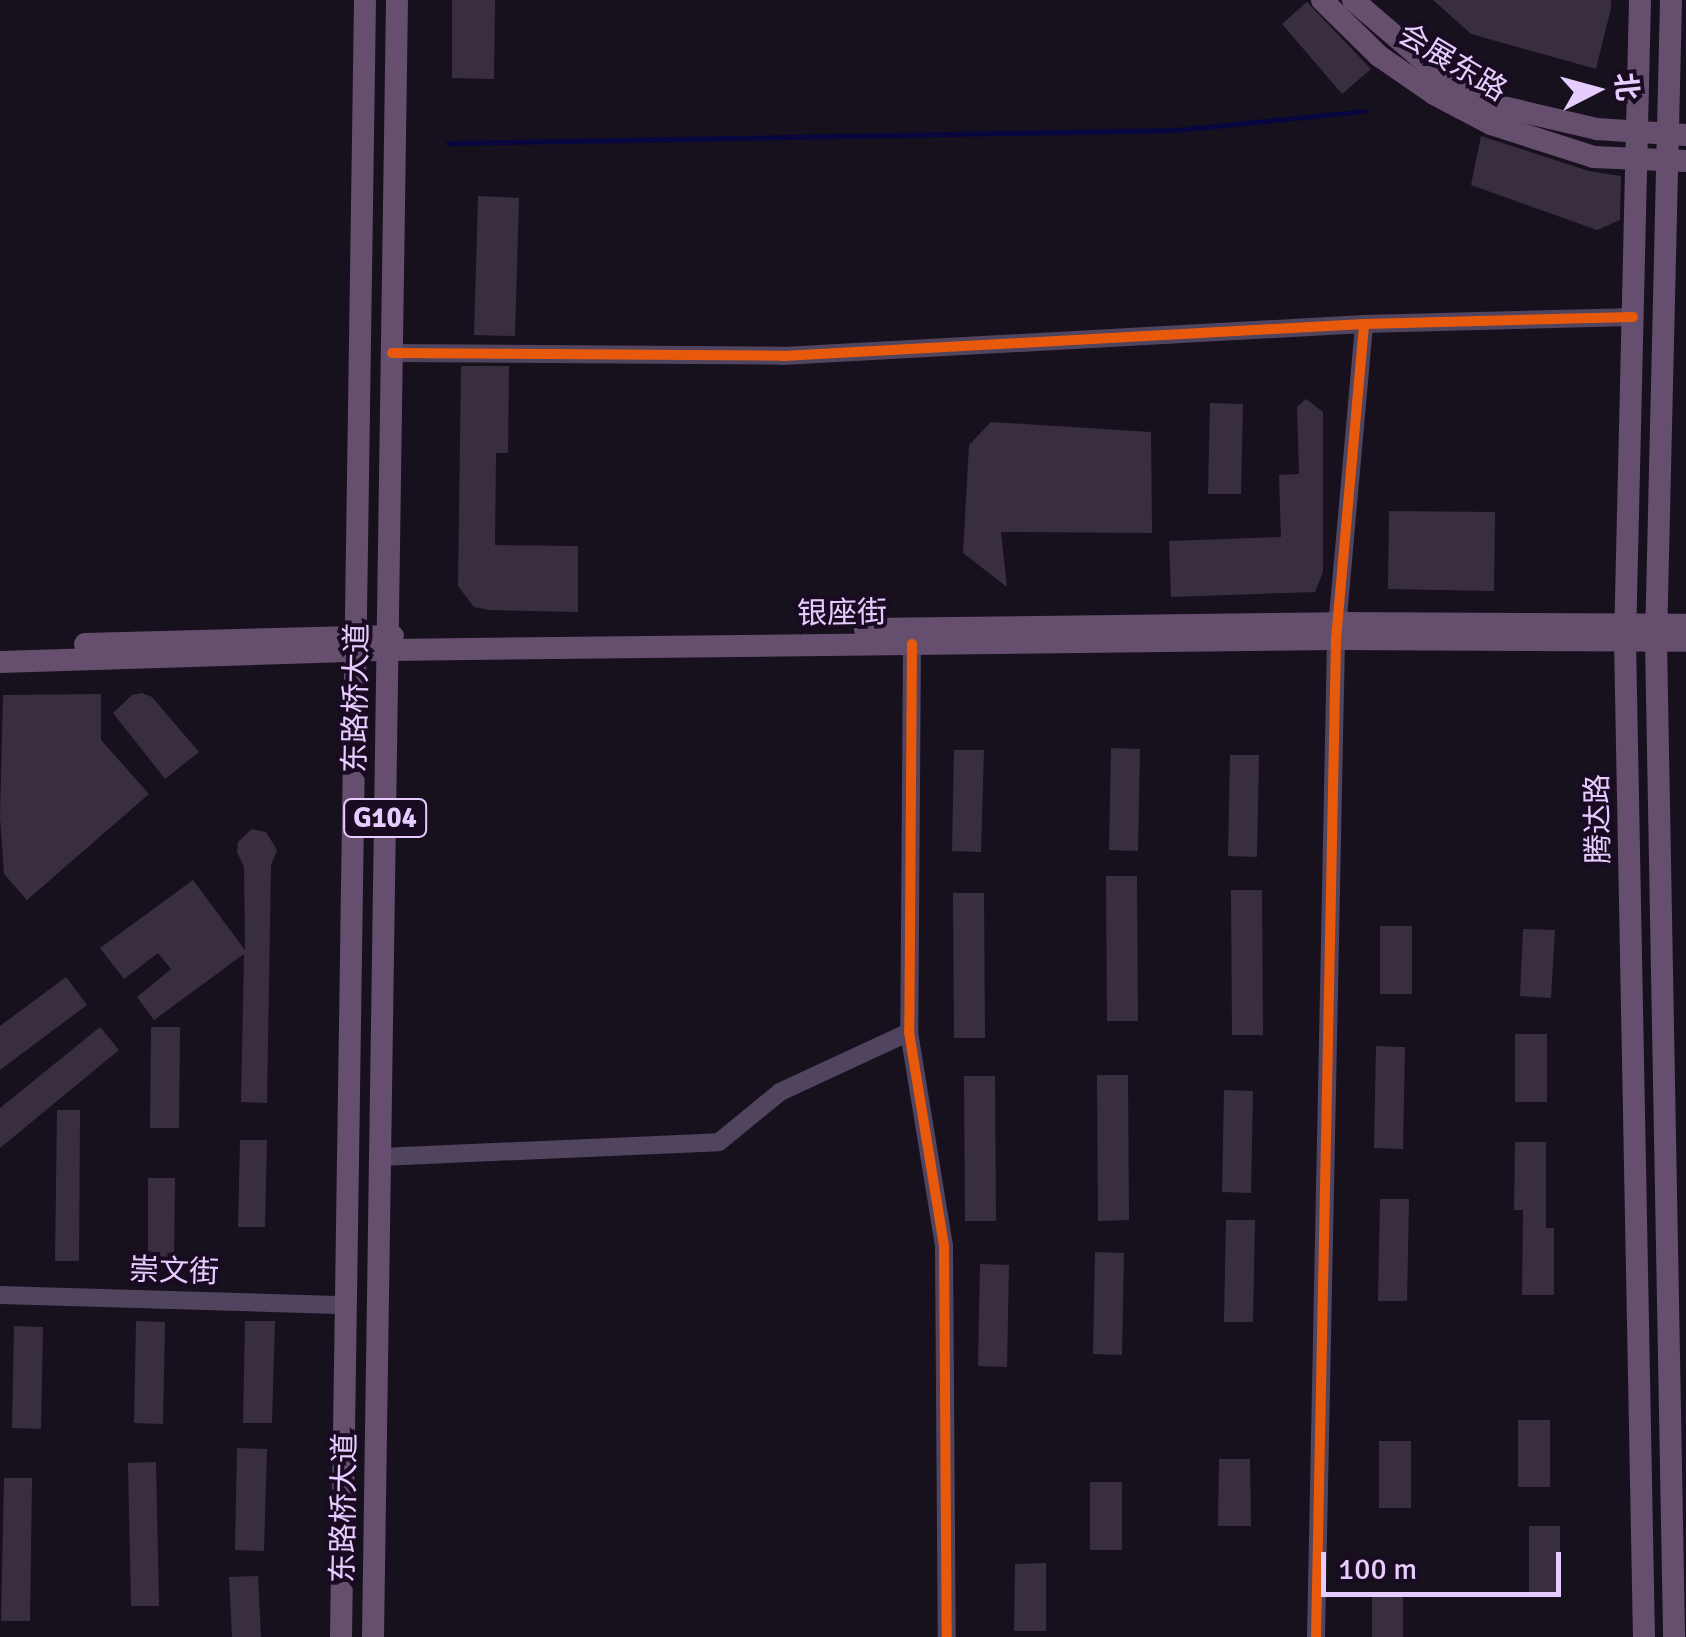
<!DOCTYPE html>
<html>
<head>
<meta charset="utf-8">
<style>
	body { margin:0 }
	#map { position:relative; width:1686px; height:1637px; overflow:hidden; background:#17101d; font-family:Signika,"Noto Sans SC",sans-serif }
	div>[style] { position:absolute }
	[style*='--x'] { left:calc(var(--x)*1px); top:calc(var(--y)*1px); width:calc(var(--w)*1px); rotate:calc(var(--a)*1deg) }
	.stream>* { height:5px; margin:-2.5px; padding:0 2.5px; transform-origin:2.5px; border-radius:2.5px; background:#08063f }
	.building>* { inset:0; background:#382e40 }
	.minor>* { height:18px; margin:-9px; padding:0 9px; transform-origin:9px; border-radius:9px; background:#50445f }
	.major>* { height:22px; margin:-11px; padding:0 11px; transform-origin:11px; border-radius:11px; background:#664e6f }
	.cycleway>* { height:10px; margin:-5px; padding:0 5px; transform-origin:5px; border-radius:5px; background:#e8590c }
	span { translate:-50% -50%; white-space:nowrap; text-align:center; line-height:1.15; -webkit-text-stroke:8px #180b22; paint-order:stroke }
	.shield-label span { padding:2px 8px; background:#180b22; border:2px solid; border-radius:8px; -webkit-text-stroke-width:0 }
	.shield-label { font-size:28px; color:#e7cdff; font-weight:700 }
	.street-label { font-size:30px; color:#e7cdff }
	.north { position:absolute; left:1546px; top:40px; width:100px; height:100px; -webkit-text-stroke:8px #180b22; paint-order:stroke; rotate:84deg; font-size:28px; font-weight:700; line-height:40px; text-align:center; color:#e7cdff }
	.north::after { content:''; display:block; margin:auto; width:35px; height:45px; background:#e7cdff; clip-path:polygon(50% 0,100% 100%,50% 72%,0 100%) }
	.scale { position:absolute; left:1321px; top:1552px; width:240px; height:45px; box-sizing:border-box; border:5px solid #e7cdff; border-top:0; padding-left:12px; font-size:30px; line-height:35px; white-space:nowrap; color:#e7cdff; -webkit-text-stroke:8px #180b22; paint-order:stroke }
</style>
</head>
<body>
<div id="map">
	<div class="stream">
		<i style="--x:448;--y:143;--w:727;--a:-1.02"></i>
		<i style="--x:1175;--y:130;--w:190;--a:-5.7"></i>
	</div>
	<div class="building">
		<i style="clip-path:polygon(452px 0,495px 0,494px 79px,452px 78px)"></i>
		<i style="clip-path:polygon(1433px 0,1611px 0,1611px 8px,1596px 69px,1471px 34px)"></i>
		<i style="clip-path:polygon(1307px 2px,1371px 69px,1342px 94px,1282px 24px)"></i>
		<i style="clip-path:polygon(1481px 136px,1589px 171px,1621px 176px,1620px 220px,1597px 230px,1471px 185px)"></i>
		<i style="clip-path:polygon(478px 196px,519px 198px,515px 336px,474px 335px)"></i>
		<i style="clip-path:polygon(461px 366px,509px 366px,508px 453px,496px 453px,495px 545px,578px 546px,578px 612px,489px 610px,474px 607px,458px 586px)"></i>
		<i style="clip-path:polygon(1306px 399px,1323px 412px,1323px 572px,1315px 592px,1171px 597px,1169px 541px,1281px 537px,1279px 475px,1299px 474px,1297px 407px)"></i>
		<i style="clip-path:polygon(1210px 403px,1243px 404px,1241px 494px,1208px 494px)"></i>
		<i style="clip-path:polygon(991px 422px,1151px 432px,1152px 533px,1001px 532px,1007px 587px,963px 553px,969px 445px)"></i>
		<i style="clip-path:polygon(1389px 511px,1495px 512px,1494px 591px,1388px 589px)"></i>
		<i style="clip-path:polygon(142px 693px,152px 697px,199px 752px,165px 779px,113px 713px,132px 695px)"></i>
		<i style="clip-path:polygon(101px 694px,101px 740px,149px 794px,27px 900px,4px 874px,0 818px,3px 695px)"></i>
		<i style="clip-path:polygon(1111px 748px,1140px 749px,1138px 851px,1109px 850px)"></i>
		<i style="clip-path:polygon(954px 750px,984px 750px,981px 852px,952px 851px)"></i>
		<i style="clip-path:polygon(1230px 755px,1259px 755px,1257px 857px,1228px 856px)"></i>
		<i style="clip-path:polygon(252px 829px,266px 832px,277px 850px,271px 865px,267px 1103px,241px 1102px,244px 954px,154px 1020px,137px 997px,171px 969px,158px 953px,124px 979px,100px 948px,193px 880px,245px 950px,244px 867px,237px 852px,238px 842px)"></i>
		<i style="clip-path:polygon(1106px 876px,1137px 876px,1138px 1021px,1107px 1021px)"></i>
		<i style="clip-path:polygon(1231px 890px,1262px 890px,1263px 1035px,1232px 1035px)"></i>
		<i style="clip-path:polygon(953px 893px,984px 893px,985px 1038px,954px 1038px)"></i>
		<i style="clip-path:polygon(1380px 926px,1412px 926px,1412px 994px,1380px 994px)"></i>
		<i style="clip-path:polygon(1523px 929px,1555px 930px,1551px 998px,1520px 996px)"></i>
		<i style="clip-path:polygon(66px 977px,87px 1005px,0 1070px,0 1026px)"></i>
		<i style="clip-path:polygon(100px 1027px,119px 1050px,0 1148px,0 1108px)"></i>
		<i style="clip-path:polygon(151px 1027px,180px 1027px,179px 1128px,150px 1128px)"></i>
		<i style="clip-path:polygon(1515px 1034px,1547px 1034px,1547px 1102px,1515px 1102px)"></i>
		<i style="clip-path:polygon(1376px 1046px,1405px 1047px,1403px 1149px,1374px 1148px)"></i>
		<i style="clip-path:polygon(1097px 1075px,1128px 1075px,1129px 1220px,1098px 1221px)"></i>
		<i style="clip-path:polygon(964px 1076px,995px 1076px,996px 1221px,965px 1221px)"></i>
		<i style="clip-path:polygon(1224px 1090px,1253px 1091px,1251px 1193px,1222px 1192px)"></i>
		<i style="clip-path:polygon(57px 1110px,80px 1110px,79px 1261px,55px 1261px)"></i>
		<i style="clip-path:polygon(240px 1140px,267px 1140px,265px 1227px,238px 1227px)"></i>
		<i style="clip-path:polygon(1515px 1142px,1546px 1142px,1546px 1228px,1554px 1228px,1554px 1295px,1522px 1295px,1523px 1210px,1514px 1210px)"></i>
		<i style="clip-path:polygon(148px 1178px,175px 1178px,174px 1262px,148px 1261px)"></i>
		<i style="clip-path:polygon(1380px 1199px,1409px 1199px,1407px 1301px,1378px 1301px)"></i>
		<i style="clip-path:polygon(1226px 1220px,1255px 1220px,1253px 1322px,1224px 1322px)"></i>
		<i style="clip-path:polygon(1095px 1252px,1124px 1253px,1122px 1355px,1093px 1354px)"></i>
		<i style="clip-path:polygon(980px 1264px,1009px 1265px,1007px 1367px,978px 1366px)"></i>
		<i style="clip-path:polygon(136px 1321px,165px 1322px,163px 1424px,134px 1423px)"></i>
		<i style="clip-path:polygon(245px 1321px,275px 1321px,272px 1423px,243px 1423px)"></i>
		<i style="clip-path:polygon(14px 1326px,43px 1327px,41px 1429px,12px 1428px)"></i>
		<i style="clip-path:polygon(1518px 1420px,1550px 1420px,1550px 1487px,1518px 1487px)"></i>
		<i style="clip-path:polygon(1379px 1441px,1411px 1441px,1411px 1508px,1379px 1508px)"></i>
		<i style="clip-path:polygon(237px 1448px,267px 1449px,264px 1551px,235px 1550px)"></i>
		<i style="clip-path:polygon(1219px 1459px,1250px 1459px,1251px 1526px,1218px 1526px)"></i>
		<i style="clip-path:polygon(156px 1462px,159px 1606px,131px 1606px,128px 1463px)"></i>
		<i style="clip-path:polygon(4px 1478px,32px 1478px,30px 1621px,1px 1621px)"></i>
		<i style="clip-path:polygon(1090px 1482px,1122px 1482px,1122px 1550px,1090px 1550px)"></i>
		<i style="clip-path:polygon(1529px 1526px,1560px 1526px,1560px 1594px,1529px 1594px)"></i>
		<i style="clip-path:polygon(1046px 1563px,1046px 1631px,1014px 1631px,1015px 1564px)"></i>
		<i style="clip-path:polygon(258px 1576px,261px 1637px,232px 1637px,229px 1577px)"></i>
		<i style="clip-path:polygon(1372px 1597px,1403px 1597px,1403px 1637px,1372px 1637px)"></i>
	</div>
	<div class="minor">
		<i style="--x:392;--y:353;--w:391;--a:0.4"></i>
		<i style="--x:783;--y:356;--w:582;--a:-3.15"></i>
		<i style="--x:1364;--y:324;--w:269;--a:-1.5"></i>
		<i style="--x:912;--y:644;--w:388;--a:90.4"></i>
		<i style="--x:909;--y:1032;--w:217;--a:80.7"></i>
		<i style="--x:944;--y:1246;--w:391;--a:89.6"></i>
		<i style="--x:380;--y:1157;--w:339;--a:-2.5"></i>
		<i style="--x:719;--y:1142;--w:79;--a:-39.3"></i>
		<i style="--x:780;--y:1092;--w:142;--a:-24.9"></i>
		<i style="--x:0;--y:1295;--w:346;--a:1.7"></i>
		<i style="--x:1316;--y:1637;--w:998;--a:-88.85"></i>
		<i style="--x:1336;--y:639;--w:316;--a:-84.9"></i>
	</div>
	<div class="major">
		<i style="--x:1322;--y:0;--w:80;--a:44.5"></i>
		<i style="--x:1379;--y:56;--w:67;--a:34.6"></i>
		<i style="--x:1434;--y:94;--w:64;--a:27.8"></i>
		<i style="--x:1491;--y:124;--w:108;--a:17.8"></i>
		<i style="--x:1594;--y:157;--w:92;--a:2.5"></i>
		<i style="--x:1353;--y:0;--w:120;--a:40.6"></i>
		<i style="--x:1444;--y:78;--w:66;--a:26.2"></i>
		<i style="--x:1503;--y:107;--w:97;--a:13.2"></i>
		<i style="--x:1597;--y:129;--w:89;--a:3.9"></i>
		<i style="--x:1640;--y:0;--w:640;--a:91.34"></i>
		<i style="--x:1625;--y:640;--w:997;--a:88.91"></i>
		<i style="--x:1671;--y:0;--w:641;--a:91.34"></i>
		<i style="--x:1656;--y:641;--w:996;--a:88.96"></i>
		<i style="--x:865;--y:629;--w:473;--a:-0.7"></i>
		<i style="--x:1338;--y:623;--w:348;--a:0.3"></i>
		<i style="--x:85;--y:644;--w:308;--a:-1.5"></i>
		<i style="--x:0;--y:662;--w:387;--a:-1.8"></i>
		<i style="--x:387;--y:650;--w:949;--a:-0.66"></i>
		<i style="--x:1336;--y:639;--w:350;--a:0.3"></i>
		<i style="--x:341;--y:1637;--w:1637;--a:-89.16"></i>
		<i style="--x:373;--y:1637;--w:1637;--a:-89.16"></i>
	</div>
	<div class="cycleway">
		<i style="--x:392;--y:353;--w:391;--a:0.4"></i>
		<i style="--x:783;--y:356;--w:582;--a:-3.15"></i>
		<i style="--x:1364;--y:324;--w:269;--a:-1.5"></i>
		<i style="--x:912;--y:644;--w:388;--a:90.4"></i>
		<i style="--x:909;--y:1032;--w:217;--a:80.7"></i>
		<i style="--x:944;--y:1246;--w:391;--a:89.6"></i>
		<i style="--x:1316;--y:1637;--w:998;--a:-88.85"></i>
		<i style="--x:1336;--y:639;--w:316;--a:-84.9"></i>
	</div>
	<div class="shield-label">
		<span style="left:385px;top:818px">G104</span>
	</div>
	<div class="street-label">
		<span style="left:1452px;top:63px;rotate:31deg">会展东路</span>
		<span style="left:842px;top:614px;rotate:-1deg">银座街</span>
		<span style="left:357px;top:698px;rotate:-89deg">东路桥大道</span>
		<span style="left:1599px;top:819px;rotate:-91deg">腾达路</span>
		<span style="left:174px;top:1272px;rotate:2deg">崇文街</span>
		<span style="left:345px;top:1508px;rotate:-89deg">东路桥大道</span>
	</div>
	<div class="north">北</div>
	<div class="scale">100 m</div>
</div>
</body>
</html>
